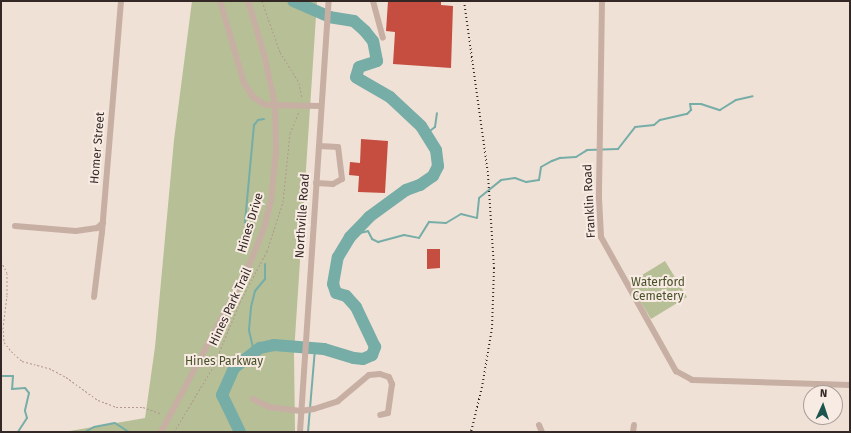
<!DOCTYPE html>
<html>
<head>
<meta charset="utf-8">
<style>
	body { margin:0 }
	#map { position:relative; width:851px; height:433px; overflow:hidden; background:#f0e1d7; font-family:"Fira Sans",sans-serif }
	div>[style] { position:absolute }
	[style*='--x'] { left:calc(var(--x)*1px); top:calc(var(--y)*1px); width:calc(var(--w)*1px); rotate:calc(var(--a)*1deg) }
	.green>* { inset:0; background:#b7bf97 }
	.stream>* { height:2px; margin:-1px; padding:0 1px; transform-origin:1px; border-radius:1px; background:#76ada7 }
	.river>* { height:12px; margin:-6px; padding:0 6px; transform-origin:6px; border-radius:6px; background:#76ada7 }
	.building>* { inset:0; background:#c54e40 }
	.path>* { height:1px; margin-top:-0.5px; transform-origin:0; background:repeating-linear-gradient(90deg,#b3998e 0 2px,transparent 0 4px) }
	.minor>* { height:6px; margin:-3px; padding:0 3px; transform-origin:3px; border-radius:3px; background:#c8afa3 }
	.rail>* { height:2px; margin-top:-1px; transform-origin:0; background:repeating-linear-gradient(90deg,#332825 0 1px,transparent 0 4px) }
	span { translate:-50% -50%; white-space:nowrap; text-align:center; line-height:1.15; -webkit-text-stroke:4px #f8ebe3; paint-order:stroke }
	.street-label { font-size:12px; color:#332825 }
	.park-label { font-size:12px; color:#485129 }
	.frame { position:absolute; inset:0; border:2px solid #332825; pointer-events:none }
	.north { position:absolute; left:803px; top:385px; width:40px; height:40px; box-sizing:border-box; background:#f8ebe3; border:1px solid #a99d97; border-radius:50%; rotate:3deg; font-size:11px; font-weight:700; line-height:16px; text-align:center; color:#332825 }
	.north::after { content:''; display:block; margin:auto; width:14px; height:18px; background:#1c544f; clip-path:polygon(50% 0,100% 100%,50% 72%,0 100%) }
</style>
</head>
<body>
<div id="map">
	<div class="green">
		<i style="clip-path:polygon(192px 1px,317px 1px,294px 353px,295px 432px,64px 432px,145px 418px,155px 347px,174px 140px)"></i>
		<i style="clip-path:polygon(665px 261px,687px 297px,651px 319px,629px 283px)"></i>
	</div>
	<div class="stream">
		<i style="--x:426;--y:134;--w:11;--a:-38"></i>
		<i style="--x:435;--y:127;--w:14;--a:-82"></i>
		<i style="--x:253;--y:233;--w:14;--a:-126"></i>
		<i style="--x:245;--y:222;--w:97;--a:-84.7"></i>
		<i style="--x:254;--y:125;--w:6;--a:-51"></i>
		<i style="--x:258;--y:120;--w:6;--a:-9"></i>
		<i style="--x:351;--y:235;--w:17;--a:-13"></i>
		<i style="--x:368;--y:231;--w:9;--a:63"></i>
		<i style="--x:372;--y:239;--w:7;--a:27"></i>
		<i style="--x:378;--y:242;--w:27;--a:-15"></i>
		<i style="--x:404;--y:235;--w:15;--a:11"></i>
		<i style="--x:419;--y:238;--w:19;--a:-58"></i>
		<i style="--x:429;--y:222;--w:17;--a:3"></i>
		<i style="--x:446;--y:223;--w:17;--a:-31"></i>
		<i style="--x:461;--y:214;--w:16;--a:14"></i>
		<i style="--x:477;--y:218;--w:20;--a:-84"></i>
		<i style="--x:479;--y:198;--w:28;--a:-39"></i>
		<i style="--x:501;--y:180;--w:14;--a:-8"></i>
		<i style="--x:515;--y:178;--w:12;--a:20"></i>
		<i style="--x:526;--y:182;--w:13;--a:-9"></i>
		<i style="--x:539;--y:180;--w:13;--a:-81"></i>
		<i style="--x:541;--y:167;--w:13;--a:-29"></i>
		<i style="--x:552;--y:161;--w:9;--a:-21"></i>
		<i style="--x:560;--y:158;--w:16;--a:-4"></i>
		<i style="--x:576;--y:157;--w:13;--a:-32"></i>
		<i style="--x:587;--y:150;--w:31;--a:-2"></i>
		<i style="--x:618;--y:149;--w:28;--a:-52"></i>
		<i style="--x:635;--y:127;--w:19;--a:-6"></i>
		<i style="--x:654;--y:125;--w:8;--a:-40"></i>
		<i style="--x:660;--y:120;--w:28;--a:-13"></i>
		<i style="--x:687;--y:114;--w:6;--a:-45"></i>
		<i style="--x:691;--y:110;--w:6;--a:-99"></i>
		<i style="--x:690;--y:104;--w:11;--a:0"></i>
		<i style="--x:701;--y:104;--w:20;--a:18"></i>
		<i style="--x:720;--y:110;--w:19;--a:-32"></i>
		<i style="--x:736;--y:100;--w:17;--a:-13"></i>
		<i style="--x:254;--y:352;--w:23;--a:-103"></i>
		<i style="--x:249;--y:330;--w:23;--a:-85"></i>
		<i style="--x:251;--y:307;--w:16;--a:-76"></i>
		<i style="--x:255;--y:291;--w:16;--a:-50"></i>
		<i style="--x:265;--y:279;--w:15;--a:-90"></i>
		<i style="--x:1;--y:376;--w:12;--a:0"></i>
		<i style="--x:13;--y:376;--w:13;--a:94"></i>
		<i style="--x:12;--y:389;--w:13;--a:-4"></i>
		<i style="--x:25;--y:388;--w:6;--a:51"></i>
		<i style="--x:29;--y:393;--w:18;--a:103"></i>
		<i style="--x:25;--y:411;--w:7;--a:74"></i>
		<i style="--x:27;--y:418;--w:17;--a:123"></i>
		<i style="--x:85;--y:432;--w:10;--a:-29"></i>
		<i style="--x:94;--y:427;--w:21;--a:-11"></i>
		<i style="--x:115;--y:423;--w:17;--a:33"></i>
		<i style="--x:308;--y:432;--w:84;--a:-85.2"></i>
	</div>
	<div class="river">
		<i style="--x:240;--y:432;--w:41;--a:-115.9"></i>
		<i style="--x:222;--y:395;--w:30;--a:-66"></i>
		<i style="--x:234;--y:368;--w:33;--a:-38"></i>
		<i style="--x:260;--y:348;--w:14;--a:-12"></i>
		<i style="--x:274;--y:345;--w:50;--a:4.6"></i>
		<i style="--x:324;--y:349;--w:31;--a:17"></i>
		<i style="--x:354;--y:358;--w:9;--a:6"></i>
		<i style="--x:363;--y:359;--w:10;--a:-24"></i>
		<i style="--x:372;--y:355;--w:9;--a:-69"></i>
		<i style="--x:375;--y:347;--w:44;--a:-115.4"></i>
		<i style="--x:356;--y:307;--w:15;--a:-132"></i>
		<i style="--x:346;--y:296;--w:10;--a:-163"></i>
		<i style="--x:336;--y:293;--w:9;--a:-108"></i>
		<i style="--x:333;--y:284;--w:27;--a:-80"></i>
		<i style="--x:338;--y:257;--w:23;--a:-59"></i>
		<i style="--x:350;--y:237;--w:28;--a:-46"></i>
		<i style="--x:369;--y:217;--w:46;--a:-36.1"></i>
		<i style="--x:406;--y:190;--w:15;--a:-20"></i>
		<i style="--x:420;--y:185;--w:16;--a:-35"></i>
		<i style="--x:433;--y:176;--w:11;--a:-63"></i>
		<i style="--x:438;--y:166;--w:16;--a:-97"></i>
		<i style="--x:436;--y:150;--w:28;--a:-122"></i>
		<i style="--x:421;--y:126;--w:42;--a:-136.9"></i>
		<i style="--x:390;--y:97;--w:39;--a:-150"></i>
		<i style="--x:356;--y:77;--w:10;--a:-73"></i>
		<i style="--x:359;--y:67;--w:19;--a:-18"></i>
		<i style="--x:377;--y:61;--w:20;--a:-101"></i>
		<i style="--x:373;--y:41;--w:13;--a:-129"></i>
		<i style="--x:365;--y:31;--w:15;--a:-138"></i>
		<i style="--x:354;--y:21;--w:24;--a:-171"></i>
		<i style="--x:330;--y:17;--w:40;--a:-156.6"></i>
	</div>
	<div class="building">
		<i style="clip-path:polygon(388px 1px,441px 1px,441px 5px,453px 6px,451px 68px,393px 64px,395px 32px,386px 31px)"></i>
		<i style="clip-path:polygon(361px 139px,388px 141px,385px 193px,358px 192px,359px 176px,349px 175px,350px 162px,360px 163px)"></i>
		<i style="clip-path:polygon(427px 249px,440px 249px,440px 268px,427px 269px)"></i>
	</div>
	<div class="path">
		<i style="--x:262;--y:1;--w:54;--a:70.6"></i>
		<i style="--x:280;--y:52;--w:36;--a:58"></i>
		<i style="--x:299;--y:83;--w:16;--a:79"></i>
		<i style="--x:1;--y:261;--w:13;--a:63"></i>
		<i style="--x:7;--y:273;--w:22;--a:90"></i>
		<i style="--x:7;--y:295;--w:32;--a:97"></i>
		<i style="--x:3;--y:327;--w:15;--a:86"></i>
		<i style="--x:4;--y:342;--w:11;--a:52"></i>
		<i style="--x:11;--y:351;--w:15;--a:42"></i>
		<i style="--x:22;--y:361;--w:28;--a:15"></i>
		<i style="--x:49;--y:368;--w:19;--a:28"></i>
		<i style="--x:66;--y:377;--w:39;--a:36"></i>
		<i style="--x:98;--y:400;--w:19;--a:21"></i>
		<i style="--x:116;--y:407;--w:27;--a:0"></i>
		<i style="--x:143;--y:407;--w:20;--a:20"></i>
		<i style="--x:174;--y:432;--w:76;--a:-59"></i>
		<i style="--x:213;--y:367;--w:70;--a:-67.4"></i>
		<i style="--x:240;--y:302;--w:58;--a:-62.1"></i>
		<i style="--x:267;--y:251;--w:52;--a:-71.9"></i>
		<i style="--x:283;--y:202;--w:69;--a:-84.2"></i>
		<i style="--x:290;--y:133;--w:23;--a:-67"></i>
	</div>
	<div class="minor">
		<i style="--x:220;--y:1;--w:85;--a:73.7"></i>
		<i style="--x:244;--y:83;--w:17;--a:57"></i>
		<i style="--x:253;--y:97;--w:15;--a:32"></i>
		<i style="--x:266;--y:105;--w:55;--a:1"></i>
		<i style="--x:373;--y:1;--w:38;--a:75"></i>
		<i style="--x:602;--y:1;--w:197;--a:90.9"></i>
		<i style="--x:599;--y:198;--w:39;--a:87"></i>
		<i style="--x:601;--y:237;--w:154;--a:60.8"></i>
		<i style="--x:676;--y:371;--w:18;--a:29"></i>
		<i style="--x:692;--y:380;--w:158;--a:1.8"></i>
		<i style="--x:316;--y:183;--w:17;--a:3"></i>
		<i style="--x:333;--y:184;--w:10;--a:-29"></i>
		<i style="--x:342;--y:179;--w:32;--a:-97"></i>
		<i style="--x:338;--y:147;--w:19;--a:-177"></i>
		<i style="--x:15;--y:226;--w:61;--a:4.7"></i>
		<i style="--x:76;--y:231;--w:21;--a:-8"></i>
		<i style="--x:97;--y:228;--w:8;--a:-40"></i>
		<i style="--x:94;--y:297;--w:65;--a:-83"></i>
		<i style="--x:102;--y:232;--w:232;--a:-85.3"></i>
		<i style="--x:253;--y:399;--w:18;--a:27"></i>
		<i style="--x:269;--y:407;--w:32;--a:7"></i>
		<i style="--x:301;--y:411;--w:13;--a:-9"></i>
		<i style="--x:314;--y:409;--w:25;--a:-18"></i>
		<i style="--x:338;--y:401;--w:40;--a:-40"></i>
		<i style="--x:369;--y:375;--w:11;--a:-5"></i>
		<i style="--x:380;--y:374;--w:9;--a:18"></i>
		<i style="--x:389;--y:377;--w:8;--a:67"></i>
		<i style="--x:392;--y:384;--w:29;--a:98"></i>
		<i style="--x:388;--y:413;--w:8;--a:166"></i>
		<i style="--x:539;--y:425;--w:8;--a:67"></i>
		<i style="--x:161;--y:432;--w:180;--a:-61.9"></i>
		<i style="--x:246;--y:273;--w:48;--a:-68.2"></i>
		<i style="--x:264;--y:228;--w:29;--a:-76"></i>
		<i style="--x:271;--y:200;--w:48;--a:-84.1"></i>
		<i style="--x:276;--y:152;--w:47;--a:-91.2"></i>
		<i style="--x:275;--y:105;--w:48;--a:-102"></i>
		<i style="--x:265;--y:58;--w:59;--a:-106.6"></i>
		<i style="--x:300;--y:432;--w:432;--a:-86.2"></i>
		<i style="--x:633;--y:432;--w:7;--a:-82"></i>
	</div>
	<div class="rail">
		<i style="--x:464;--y:1;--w:176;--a:82.1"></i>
		<i style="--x:488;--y:175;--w:93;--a:86.3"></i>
		<i style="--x:494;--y:268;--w:60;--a:91.9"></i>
		<i style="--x:492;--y:328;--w:60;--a:99.6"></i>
		<i style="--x:482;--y:387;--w:46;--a:103.7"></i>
	</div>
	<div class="street-label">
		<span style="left:98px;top:148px;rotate:-85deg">Homer Street</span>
		<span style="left:590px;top:201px;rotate:-93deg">Franklin Road</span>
		<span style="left:303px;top:216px;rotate:-86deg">Northville Road</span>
		<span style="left:251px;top:223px;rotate:-73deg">Hines Drive</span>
		<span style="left:231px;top:307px;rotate:-65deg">Hines Park Trail</span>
	</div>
	<div class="park-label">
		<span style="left:658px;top:290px">Waterford<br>Cemetery</span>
		<span style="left:224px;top:362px">Hines Parkway</span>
	</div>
	<div class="frame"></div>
	<div class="north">N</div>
</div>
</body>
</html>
